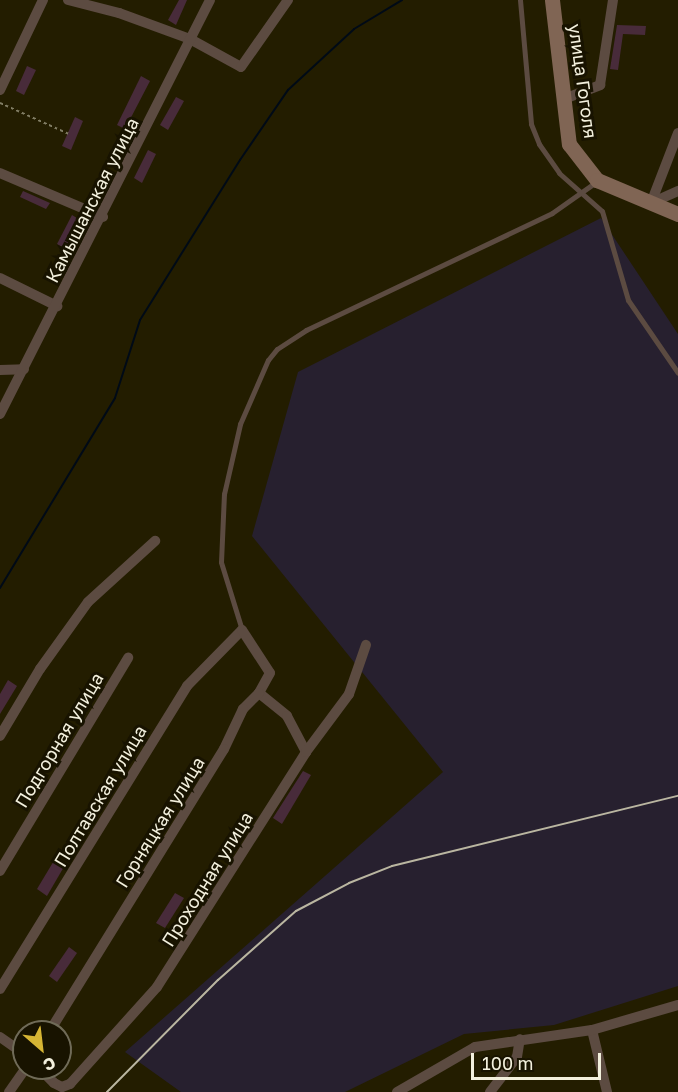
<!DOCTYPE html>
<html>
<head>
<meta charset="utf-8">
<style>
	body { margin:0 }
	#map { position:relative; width:678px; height:1092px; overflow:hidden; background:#231d00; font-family:"Golos Text",sans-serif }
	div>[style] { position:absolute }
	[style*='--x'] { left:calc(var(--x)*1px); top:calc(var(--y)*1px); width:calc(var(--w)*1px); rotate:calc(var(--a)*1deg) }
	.industrial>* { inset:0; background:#27202f }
	.stream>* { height:2px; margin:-1px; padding:0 1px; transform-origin:1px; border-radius:1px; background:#000a16 }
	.building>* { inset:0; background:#482b3a }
	.path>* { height:1.5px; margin-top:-0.75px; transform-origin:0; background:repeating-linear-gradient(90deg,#817d64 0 3px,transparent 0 6px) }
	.lane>* { height:5px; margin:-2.5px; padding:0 2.5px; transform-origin:2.5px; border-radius:2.5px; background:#5c4b41 }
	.street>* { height:10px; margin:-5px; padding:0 5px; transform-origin:5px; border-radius:5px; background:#5c4b41 }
	.secondary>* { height:15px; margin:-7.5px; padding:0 7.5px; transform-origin:7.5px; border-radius:7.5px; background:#806554 }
	.rail>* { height:2px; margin:-1px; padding:0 1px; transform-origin:1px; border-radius:1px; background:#bab6a1 }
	span { translate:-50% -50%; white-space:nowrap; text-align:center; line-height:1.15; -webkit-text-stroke:6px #181300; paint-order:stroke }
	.street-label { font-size:18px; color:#f3f0dd }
	.north { position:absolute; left:12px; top:1020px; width:60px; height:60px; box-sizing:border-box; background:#181300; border:2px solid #706b58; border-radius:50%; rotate:152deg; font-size:16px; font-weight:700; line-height:24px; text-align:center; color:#f3f0dd }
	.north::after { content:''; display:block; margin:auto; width:21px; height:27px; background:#d6b534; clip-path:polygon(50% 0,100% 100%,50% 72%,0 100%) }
	.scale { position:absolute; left:471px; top:1053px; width:130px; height:27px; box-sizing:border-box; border:3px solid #f3f0dd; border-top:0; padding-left:8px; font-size:18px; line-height:21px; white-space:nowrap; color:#f3f0dd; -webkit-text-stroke:4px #181300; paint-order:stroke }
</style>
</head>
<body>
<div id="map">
	<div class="industrial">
		<i style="clip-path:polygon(601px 218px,678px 334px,678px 986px,554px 1025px,464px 1034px,345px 1092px,181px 1092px,125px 1052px,443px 772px,252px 536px,298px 372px)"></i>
	</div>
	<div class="stream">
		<i style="--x:0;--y:588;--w:222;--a:-58.8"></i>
		<i style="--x:115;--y:398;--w:82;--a:-72.2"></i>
		<i style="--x:140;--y:320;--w:189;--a:-58"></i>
		<i style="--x:240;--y:160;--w:85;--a:-55.6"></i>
		<i style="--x:288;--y:90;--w:90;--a:-42.7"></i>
		<i style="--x:354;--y:29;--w:56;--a:-31.1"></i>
	</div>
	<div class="building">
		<i style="clip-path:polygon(179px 0,187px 0,176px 25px,168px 20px)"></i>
		<i style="clip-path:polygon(617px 25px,646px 26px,645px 35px,623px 34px,618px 70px,610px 69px)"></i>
		<i style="clip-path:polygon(27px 66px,36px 70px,24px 95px,16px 91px)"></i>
		<i style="clip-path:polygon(141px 76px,150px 81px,125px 129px,117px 125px)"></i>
		<i style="clip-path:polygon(176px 97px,184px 101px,168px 130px,160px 125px)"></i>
		<i style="clip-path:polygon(75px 117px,83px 121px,71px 150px,62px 146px)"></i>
		<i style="clip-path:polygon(148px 150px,156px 154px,142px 183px,134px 178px)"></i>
		<i style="clip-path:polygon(23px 191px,50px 203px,46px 209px,20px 197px)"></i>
		<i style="clip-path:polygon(72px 215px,80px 220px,66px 249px,57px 244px)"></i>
		<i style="clip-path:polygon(8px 680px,17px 686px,0 714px,0 694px)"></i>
		<i style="clip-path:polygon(303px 771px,311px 775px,282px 824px,273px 818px)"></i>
		<i style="clip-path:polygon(55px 859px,65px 865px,47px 896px,37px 889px)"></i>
		<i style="clip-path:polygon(175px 893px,184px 898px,165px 928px,156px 923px)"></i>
		<i style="clip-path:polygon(69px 947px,77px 953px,57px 982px,49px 976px)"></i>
	</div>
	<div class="path">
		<i style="--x:0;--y:103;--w:76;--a:24.2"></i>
	</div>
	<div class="lane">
		<i style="--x:520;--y:0;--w:124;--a:84.9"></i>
		<i style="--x:531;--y:124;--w:22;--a:68"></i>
		<i style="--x:539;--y:144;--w:35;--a:55"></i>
		<i style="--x:559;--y:173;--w:57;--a:41.5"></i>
		<i style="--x:602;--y:211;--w:93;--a:73.7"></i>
		<i style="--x:628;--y:300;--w:88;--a:55.6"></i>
		<i style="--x:242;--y:630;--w:71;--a:-107.2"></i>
		<i style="--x:221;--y:562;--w:68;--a:-87.5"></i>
		<i style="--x:224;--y:494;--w:72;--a:-77.1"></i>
		<i style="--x:240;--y:424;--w:70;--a:-66.4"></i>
		<i style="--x:268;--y:360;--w:14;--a:-51"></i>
		<i style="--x:277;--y:349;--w:35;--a:-33"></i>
		<i style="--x:306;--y:330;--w:272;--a:-25.4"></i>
		<i style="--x:552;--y:213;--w:54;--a:-35.2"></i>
	</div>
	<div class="street">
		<i style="--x:68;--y:0;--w:53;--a:14.3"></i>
		<i style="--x:119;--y:13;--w:76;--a:20.1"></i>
		<i style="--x:190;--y:39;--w:58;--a:28.8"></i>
		<i style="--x:241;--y:67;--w:82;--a:-55"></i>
		<i style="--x:0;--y:90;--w:100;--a:-64.5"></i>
		<i style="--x:564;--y:99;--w:39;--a:-21"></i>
		<i style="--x:600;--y:85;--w:86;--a:-81.3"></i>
		<i style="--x:0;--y:173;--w:112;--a:23.1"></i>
		<i style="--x:651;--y:203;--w:75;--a:-68.9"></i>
		<i style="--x:651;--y:203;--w:30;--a:-24"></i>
		<i style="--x:0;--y:278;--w:64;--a:26.2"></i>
		<i style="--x:0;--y:370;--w:24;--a:-2"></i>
		<i style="--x:0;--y:414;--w:464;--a:-63.1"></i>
		<i style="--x:259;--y:693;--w:36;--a:39"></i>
		<i style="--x:287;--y:716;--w:41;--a:62.2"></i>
		<i style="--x:0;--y:736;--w:78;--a:-59.2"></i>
		<i style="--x:40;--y:669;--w:82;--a:-54.4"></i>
		<i style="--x:88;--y:602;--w:91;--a:-42.3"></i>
		<i style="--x:0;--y:871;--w:249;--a:-59"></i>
		<i style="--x:0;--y:989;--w:356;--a:-58.3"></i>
		<i style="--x:187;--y:686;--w:78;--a:-45.5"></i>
		<i style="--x:242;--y:630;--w:51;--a:56.9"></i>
		<i style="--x:270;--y:673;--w:23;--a:119"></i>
		<i style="--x:259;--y:693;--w:23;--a:135"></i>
		<i style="--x:243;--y:709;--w:44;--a:115.4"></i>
		<i style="--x:224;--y:749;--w:333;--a:121.7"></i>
		<i style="--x:592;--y:1030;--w:64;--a:76.4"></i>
		<i style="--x:0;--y:1037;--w:29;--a:35"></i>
		<i style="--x:39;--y:1068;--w:21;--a:45"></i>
		<i style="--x:54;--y:1083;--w:9;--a:27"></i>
		<i style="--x:62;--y:1087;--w:9;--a:-21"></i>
		<i style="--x:70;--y:1084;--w:130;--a:-48.1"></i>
		<i style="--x:157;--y:987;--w:278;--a:-57.6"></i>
		<i style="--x:306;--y:752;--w:72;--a:-53.4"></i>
		<i style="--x:349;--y:694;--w:52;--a:-70.9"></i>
		<i style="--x:9;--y:1092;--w:29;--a:-55"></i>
		<i style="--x:397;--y:1092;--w:90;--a:-30"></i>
		<i style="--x:475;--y:1047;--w:118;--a:-8.3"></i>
		<i style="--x:592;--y:1030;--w:90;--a:-16.2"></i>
		<i style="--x:490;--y:1092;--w:44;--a:-52.4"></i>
		<i style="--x:517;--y:1057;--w:18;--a:-81"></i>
	</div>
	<div class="secondary">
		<i style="--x:552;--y:0;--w:145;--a:83.3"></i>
		<i style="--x:569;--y:144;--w:46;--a:52.1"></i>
		<i style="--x:597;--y:180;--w:88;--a:22.8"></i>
	</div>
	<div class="rail">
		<i style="--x:107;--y:1092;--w:158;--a:-45.3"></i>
		<i style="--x:218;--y:980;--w:104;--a:-41.5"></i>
		<i style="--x:296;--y:911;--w:60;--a:-27.8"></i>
		<i style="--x:349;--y:883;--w:46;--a:-21.6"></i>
		<i style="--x:392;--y:866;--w:294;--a:-13.8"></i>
	</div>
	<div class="street-label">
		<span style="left:583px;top:81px;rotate:82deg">улица Гоголя</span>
		<span style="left:92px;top:200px;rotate:-63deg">Камышанская улица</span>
		<span style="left:59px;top:740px;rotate:-59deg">Подгорная улица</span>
		<span style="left:100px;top:796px;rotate:-59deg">Полтавская улица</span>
		<span style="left:160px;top:822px;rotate:-58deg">Горняцкая улица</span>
		<span style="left:207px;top:879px;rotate:-58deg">Проходная улица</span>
	</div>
	<div class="north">С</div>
	<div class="scale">100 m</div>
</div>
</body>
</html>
